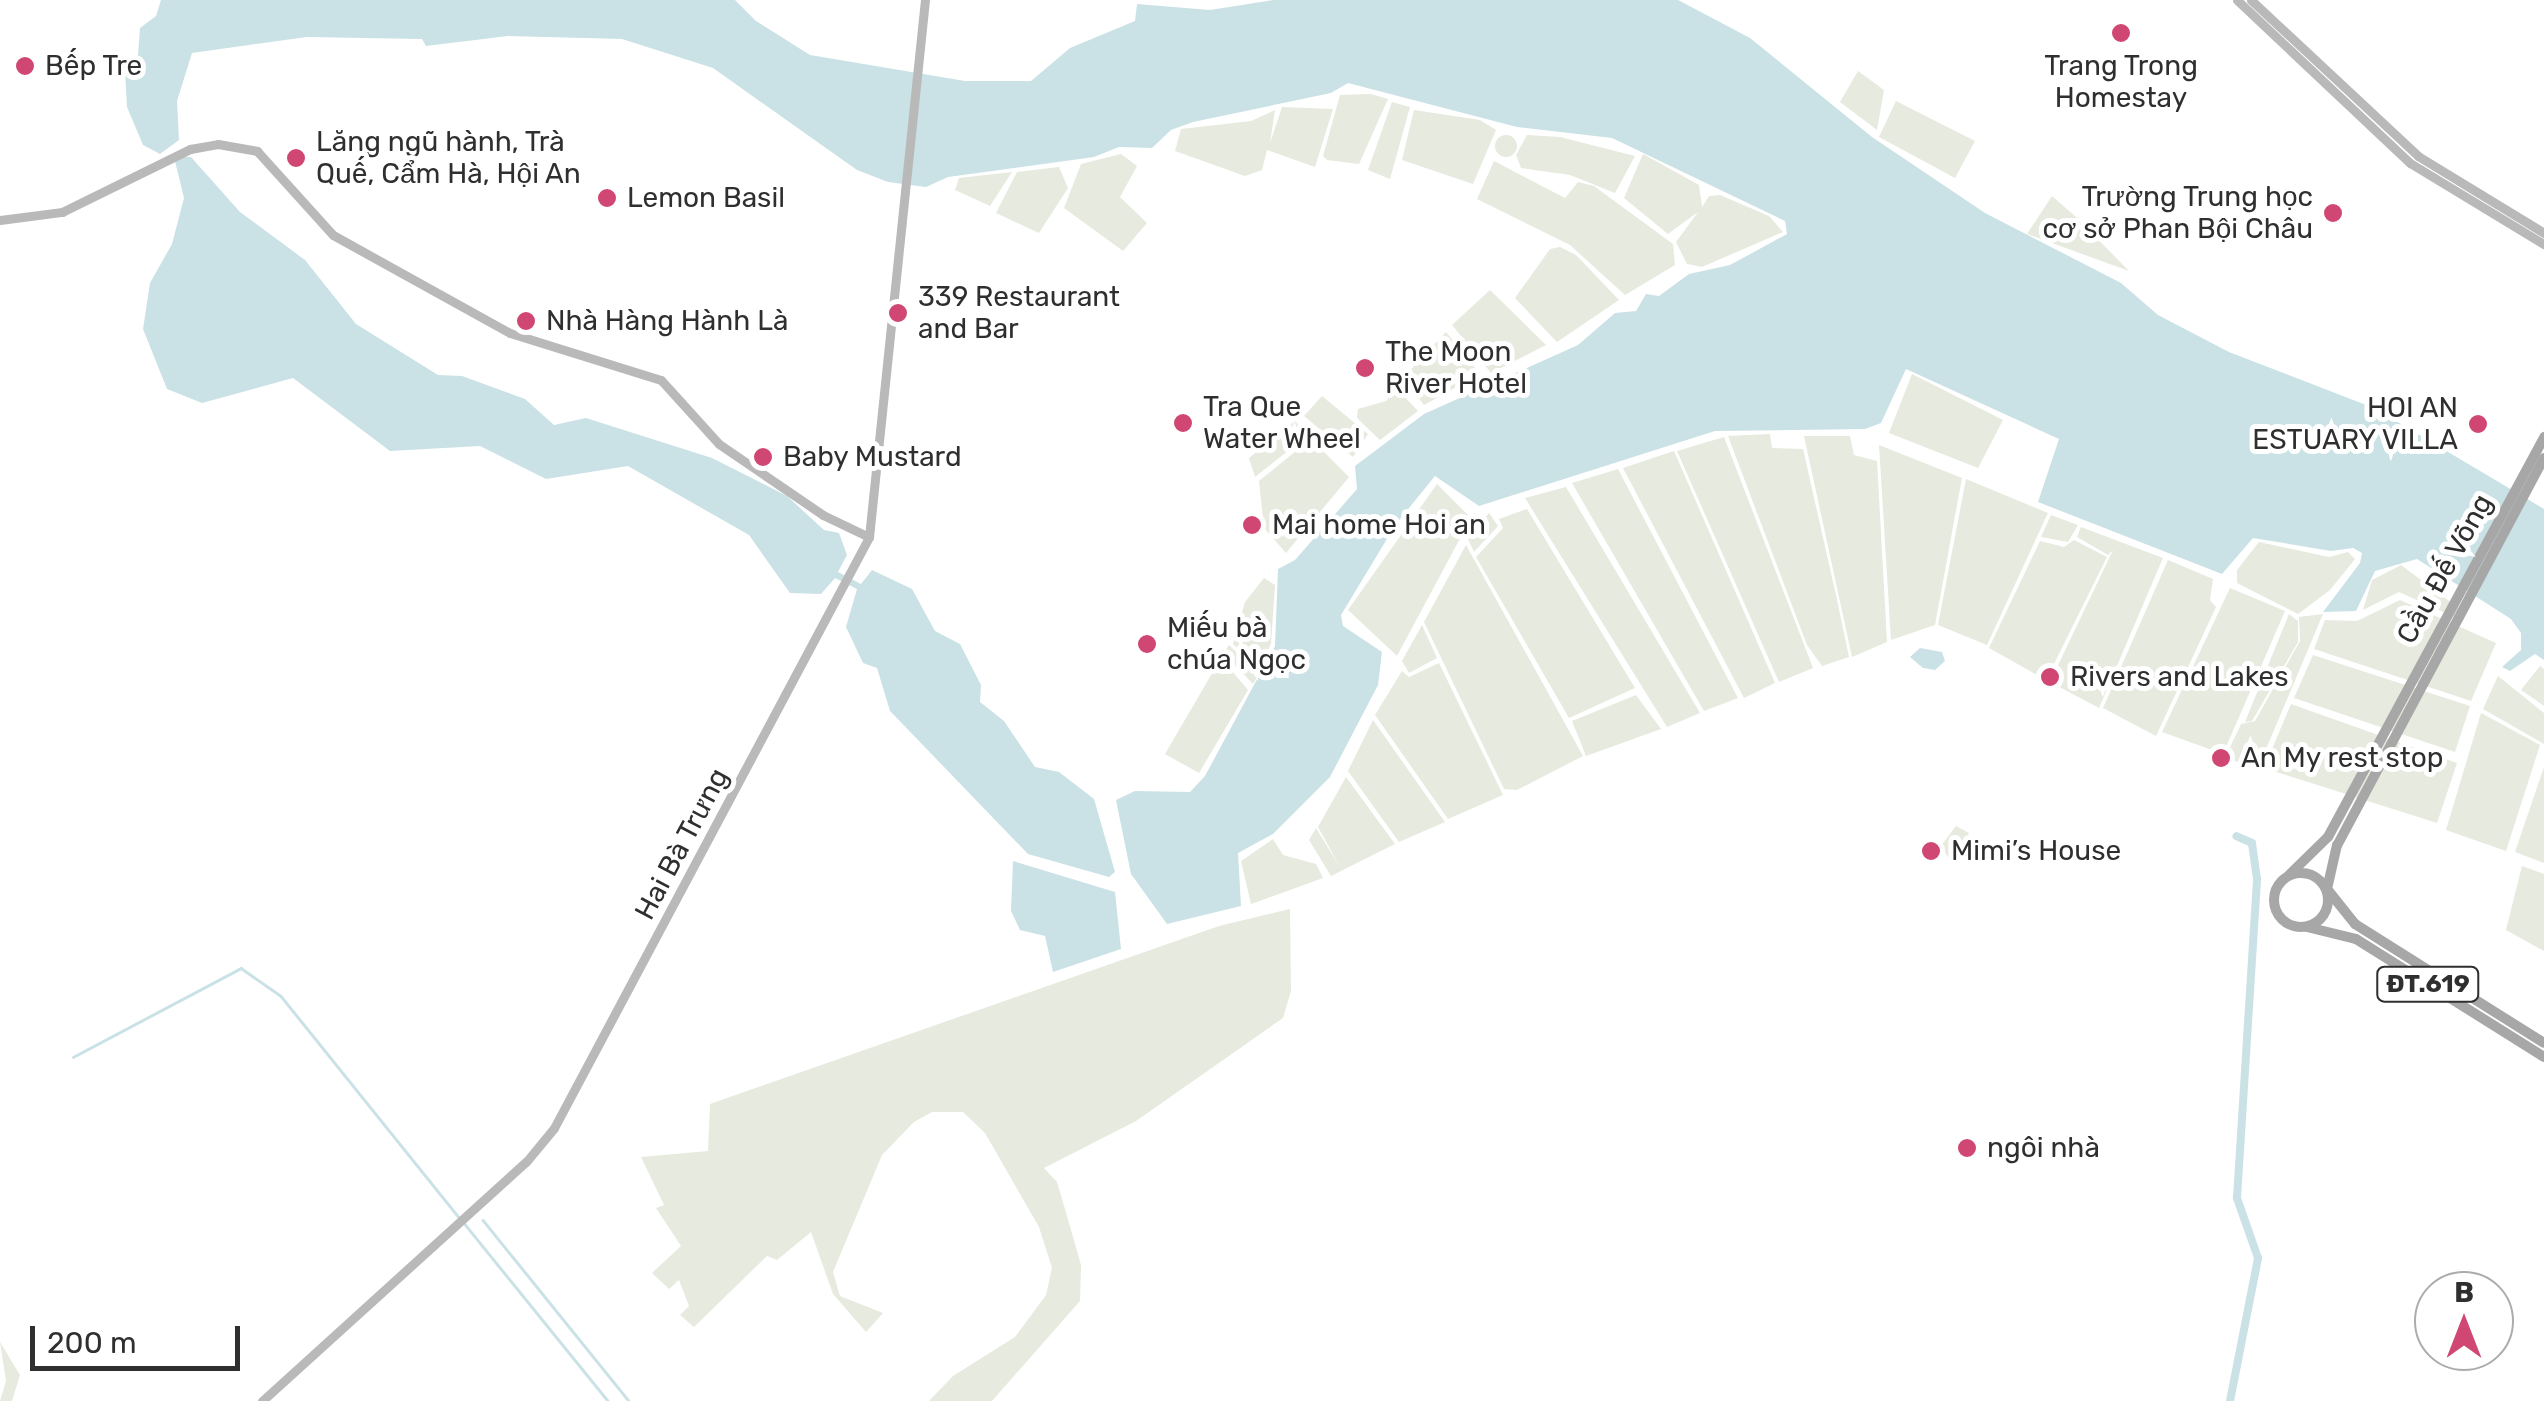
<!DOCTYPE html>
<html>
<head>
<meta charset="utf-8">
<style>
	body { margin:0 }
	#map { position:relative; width:2544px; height:1401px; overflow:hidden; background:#fff; font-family:Rubik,sans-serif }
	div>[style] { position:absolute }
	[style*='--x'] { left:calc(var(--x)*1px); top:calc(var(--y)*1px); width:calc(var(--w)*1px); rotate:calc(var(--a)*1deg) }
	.green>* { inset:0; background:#e7eade }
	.round { border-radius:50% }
	.water>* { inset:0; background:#cae2e5 }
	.stream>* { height:2.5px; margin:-1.25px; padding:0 1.25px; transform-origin:1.25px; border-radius:1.25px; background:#cae2e5 }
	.canal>* { height:8px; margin:-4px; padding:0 4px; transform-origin:4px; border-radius:4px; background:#cae2e5 }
	.secondary>* { height:9px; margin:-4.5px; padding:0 4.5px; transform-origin:4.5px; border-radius:4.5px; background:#b9b9b9 }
	.primary>* { height:10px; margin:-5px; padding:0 5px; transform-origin:5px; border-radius:5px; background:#a7a7a7 }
	.primary>.ring { margin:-5px; padding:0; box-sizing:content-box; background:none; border:10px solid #a7a7a7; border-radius:50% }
	.dots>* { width:28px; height:28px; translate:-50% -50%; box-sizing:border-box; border:5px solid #fff; border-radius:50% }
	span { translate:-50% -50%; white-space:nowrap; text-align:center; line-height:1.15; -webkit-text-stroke:10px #fff; paint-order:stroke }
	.shield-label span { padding:2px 8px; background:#fff; border:2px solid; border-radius:8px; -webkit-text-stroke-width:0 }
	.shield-label { font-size:25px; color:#2f2f2f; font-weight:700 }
	.poi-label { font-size:28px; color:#2f2f2f }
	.left { translate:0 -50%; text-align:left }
	.right { translate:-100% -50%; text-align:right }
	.street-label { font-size:28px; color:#2f2f2f }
	.north { position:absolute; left:2414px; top:1271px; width:100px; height:100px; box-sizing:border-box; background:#fff; border:2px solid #acacac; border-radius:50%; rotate:0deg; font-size:28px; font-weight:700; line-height:40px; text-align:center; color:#2f2f2f }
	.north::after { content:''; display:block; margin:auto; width:35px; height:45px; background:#cf4772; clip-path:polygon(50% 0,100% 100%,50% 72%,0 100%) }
	.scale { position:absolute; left:30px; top:1326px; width:210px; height:45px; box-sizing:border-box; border:5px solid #2f2f2f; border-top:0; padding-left:12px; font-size:30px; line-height:35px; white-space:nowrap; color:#2f2f2f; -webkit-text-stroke:8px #fff; paint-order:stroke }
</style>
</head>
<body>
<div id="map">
	<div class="green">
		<i style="clip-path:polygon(1858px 71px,1884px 90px,1877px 130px,1840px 102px)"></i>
		<i style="clip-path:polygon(1371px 94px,1388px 99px,1359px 164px,1327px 160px,1323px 156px,1340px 95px)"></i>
		<i style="clip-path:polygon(1896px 101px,1975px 141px,1955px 178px,1879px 137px)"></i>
		<i style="clip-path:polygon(1392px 102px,1410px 107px,1390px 179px,1368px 170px)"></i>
		<i style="clip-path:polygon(1282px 107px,1333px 109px,1315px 167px,1267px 150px,1262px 170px,1245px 176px,1175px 151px,1181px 129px,1251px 121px,1275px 110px,1270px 143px)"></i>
		<i style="clip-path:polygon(1414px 110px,1480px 120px,1496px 130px,1473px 184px,1402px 160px)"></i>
		<i class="round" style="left:1495px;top:135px;width:22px;height:22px"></i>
		<i style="clip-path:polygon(1527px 135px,1560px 137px,1635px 156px,1615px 193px,1570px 175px,1521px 168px,1516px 155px)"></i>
		<i style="clip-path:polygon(1121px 154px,1137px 166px,1120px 197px,1147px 223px,1123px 251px,1064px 208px,1081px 164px)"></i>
		<i style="clip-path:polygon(1643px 154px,1699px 185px,1702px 207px,1709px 196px,1720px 195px,1769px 216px,1783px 232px,1702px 267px,1687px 264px,1676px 242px,1698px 212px,1668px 234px,1624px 198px)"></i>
		<i style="clip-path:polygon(1494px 161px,1565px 198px,1578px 182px,1594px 186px,1673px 244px,1675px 265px,1625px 295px,1570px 245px,1477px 199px)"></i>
		<i style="clip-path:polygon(1059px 167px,1068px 188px,1039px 233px,996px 213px,1017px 172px)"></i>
		<i style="clip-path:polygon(1012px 172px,990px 206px,955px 190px,959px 178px)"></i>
		<i style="clip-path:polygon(2052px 196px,2076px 217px,2129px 271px,2027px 234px)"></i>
		<i style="clip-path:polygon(1560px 247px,1576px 255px,1619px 300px,1557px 342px,1515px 298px,1550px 249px)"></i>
		<i style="clip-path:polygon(1490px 290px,1546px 345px,1491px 373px,1452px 325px)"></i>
		<i style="clip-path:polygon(1446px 332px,1480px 374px,1424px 405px,1403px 378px)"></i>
		<i style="clip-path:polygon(1912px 374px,2003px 420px,1978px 468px,1889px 433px)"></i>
		<i style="clip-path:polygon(1397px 389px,1418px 411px,1380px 440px,1357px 418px,1358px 409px,1386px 401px)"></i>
		<i style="clip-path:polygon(1322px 396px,1368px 434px,1353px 457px,1304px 416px)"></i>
		<i style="clip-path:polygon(1295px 421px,1308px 435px,1255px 477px,1249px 458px)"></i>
		<i style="clip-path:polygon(1770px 434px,1772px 448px,1803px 449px,1836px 595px,1849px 657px,1822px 666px,1807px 645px,1728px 436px)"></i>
		<i style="clip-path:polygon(1804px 436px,1850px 436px,1854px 455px,1877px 461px,1887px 642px,1852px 657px)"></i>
		<i style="clip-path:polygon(1724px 437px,1813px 668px,1779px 682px,1677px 451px)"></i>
		<i style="clip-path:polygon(1311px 439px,1349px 477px,1286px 553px,1264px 528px,1259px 481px)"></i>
		<i style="clip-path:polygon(1879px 445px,1962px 478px,1935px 625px,1891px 640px)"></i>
		<i style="clip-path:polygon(1674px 451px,1775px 683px,1744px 698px,1623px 468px)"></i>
		<i style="clip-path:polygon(1618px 469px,1738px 698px,1704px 711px,1572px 483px)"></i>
		<i style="clip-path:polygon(1966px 479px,2048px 513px,1987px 645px,1938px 625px)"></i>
		<i style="clip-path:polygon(1437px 484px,1471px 518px,1397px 656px,1348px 610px)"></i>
		<i style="clip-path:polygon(1566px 487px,1700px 713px,1667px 727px,1525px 498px)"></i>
		<i style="clip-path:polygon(1527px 509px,1635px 688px,1569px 718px,1476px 557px,1503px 528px,1499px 519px)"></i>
		<i style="clip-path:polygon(1489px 513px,1498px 526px,1474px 552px,1468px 539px)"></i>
		<i style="clip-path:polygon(2051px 515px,2078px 525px,2068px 542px,2041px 537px)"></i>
		<i style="clip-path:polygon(2081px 527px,2163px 558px,2099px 708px,2050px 682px,2113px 550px,2108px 555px,2077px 537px)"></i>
		<i style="clip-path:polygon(2074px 540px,2107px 557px,2046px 680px,1989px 648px,2040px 541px,2064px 547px)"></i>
		<i style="clip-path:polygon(2259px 542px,2329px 557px,2348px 552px,2355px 559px,2330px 590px,2298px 614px,2237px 583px,2237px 570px)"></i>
		<i style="clip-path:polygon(1466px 545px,1583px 756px,1517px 790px,1504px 789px,1424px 622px)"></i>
		<i style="clip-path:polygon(2168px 560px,2213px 579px,2210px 600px,2216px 607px,2156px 736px,2103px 708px)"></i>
		<i style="clip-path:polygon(2401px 565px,2460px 609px,2463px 621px,2399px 592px,2363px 610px,2372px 580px)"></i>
		<i style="clip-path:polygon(1264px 578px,1275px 585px,1271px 644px,1258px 668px,1233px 644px,1245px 602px)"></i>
		<i style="clip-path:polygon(2230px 588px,2285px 611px,2223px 754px,2162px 732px)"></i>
		<i style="clip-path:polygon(2400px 600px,2496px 643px,2471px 701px,2314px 649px,2325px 620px,2357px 621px)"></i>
		<i style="clip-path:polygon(2289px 614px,2298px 621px,2298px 642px,2252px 721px,2245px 722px)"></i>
		<i style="clip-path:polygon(2323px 614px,2258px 768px,2225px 758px,2241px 724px,2255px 721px,2300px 641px,2299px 617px)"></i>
		<i style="clip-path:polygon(1422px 625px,1437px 658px,1409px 673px,1402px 661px)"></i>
		<i style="clip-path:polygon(1229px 645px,1259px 674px,1253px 684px,1223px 653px)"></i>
		<i style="clip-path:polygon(2313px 655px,2470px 706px,2455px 752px,2294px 698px)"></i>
		<i style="clip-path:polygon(1221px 658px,1248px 690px,1199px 773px,1165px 754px)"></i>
		<i style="clip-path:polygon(1439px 663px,1503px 795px,1448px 819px,1375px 715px,1402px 671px,1409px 677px)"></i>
		<i style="clip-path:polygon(2540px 666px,2544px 669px,2544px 706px,2521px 690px)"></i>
		<i style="clip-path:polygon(2498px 676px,2544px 713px,2544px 744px,2483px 709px)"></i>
		<i style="clip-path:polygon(1636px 695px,1661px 729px,1586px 756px,1572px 721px)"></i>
		<i style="clip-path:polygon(2291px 704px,2457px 763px,2437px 823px,2264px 768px)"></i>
		<i style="clip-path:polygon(2481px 713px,2540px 745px,2506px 851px,2446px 830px)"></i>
		<i style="clip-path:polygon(1373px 720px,1445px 822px,1399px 842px,1348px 771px)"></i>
		<i style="clip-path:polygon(2544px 767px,2544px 863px,2515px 852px)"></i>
		<i style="clip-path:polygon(1346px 777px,1395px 844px,1331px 876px,1309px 840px,1316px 828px,1340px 867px,1318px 827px)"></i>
		<i style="clip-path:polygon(1956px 826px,1969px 833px,1953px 865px,1941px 846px)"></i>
		<i style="clip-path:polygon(1273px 839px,1283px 855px,1316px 864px,1323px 878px,1251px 904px,1241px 861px)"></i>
		<i style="clip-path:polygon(2522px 866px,2544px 874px,2544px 951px,2506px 930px)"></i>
		<i style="clip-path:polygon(1290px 909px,1291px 991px,1283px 1018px,1136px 1121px,1044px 1168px,1057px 1182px,1067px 1216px,1081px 1265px,1080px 1301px,992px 1401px,929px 1401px,953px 1376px,1015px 1337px,1046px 1295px,1052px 1268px,1039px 1227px,985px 1133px,963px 1112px,932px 1112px,914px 1122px,882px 1155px,833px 1272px,840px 1296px,883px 1313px,866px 1332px,833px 1294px,811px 1232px,777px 1260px,767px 1256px,694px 1327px,680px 1315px,689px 1306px,679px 1280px,669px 1289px,652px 1273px,681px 1246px,656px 1208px,664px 1205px,641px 1157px,708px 1151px,710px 1104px,1219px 926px)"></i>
		<i style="clip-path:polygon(0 1342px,20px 1375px,12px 1401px,0 1401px,6px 1381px)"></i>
	</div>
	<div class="water">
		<i style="clip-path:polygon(161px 0,735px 0,756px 21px,810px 55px,965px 81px,1031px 81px,1070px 48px,1135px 21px,1137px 4px,1210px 10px,1273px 0,1678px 0,1750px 38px,1872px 137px,1985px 213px,2121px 283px,2158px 315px,2229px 352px,2374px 408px,2544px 509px,2544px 660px,2535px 654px,2510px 671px,2502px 667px,2521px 650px,2521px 633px,2511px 619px,2417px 559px,2375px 571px,2356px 611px,2323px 612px,2360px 563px,2362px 553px,2353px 548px,2331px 551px,2253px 538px,2222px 574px,2038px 502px,2059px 439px,1906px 369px,1881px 423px,1865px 429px,1715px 431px,1479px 506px,1435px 476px,1396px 524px,1341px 615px,1343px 626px,1382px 652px,1378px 685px,1330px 777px,1273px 834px,1238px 853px,1241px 906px,1167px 924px,1131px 874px,1116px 800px,1135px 791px,1190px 792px,1205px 776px,1275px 646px,1278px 569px,1295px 560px,1357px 489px,1355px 466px,1424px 414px,1578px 345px,1615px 313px,1636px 311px,1646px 294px,1659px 296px,1689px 274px,1730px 265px,1787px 234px,1785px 221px,1612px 138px,1517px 127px,1348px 83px,1331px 93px,1193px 122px,1171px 130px,1152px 148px,1119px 147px,1094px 157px,948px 177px,926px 187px,888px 182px,857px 170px,713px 68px,622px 39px,508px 36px,426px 46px,422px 39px,307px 37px,192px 53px,177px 101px,179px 140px,160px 154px,143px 145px,127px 107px,125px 71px,138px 55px,140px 28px,156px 16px)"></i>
		<i style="clip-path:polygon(174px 157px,191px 157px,240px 212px,305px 260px,356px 324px,438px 375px,462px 376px,525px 399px,554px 425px,586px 418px,712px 458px,787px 496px,824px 530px,839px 533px,847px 555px,838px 572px,861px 584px,872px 570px,912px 589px,935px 631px,960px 644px,981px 685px,980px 702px,1004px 721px,1035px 767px,1059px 772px,1094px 799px,1115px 872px,1109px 877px,1028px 854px,890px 711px,877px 668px,863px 663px,846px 627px,857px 589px,835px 578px,821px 594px,790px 593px,749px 535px,628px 466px,546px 479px,480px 446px,390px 451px,293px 378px,202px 403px,167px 389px,143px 329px,150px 283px,172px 244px,184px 198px)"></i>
		<i style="clip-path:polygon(1920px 648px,1942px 652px,1945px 661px,1935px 670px,1923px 668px,1910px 657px)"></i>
		<i style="clip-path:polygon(1013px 861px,1115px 892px,1121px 949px,1053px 972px,1045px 936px,1020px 930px,1011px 911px)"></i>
	</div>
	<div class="stream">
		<i style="--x:73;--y:1057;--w:190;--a:-27.9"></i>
		<i style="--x:241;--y:968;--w:49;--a:35"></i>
		<i style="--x:281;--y:996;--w:284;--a:51.2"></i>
		<i style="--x:483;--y:1220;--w:233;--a:51.1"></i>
		<i style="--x:464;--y:1223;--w:229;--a:51"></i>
	</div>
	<div class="canal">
		<i style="--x:2230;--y:1401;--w:146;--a:-78.9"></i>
		<i style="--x:2258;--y:1258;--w:64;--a:-109.3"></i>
		<i style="--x:2237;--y:1198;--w:320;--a:-86.4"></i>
		<i style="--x:2257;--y:879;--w:36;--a:-98"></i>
		<i style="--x:2252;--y:843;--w:17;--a:-156"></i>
	</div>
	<div class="secondary">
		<i style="--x:2237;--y:0;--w:238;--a:43.3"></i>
		<i style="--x:2410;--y:163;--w:157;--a:31.2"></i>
		<i style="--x:2251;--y:0;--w:229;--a:43"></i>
		<i style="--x:2418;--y:156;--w:148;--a:31.4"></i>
		<i style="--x:0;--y:220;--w:63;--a:-7.4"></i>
		<i style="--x:62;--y:212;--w:143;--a:-26.2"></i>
		<i style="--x:190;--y:149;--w:28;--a:-10"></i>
		<i style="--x:218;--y:144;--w:40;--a:10"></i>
		<i style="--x:257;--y:151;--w:113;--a:47.9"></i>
		<i style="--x:333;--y:235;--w:202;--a:29"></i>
		<i style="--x:510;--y:333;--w:158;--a:17.3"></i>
		<i style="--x:661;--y:380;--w:86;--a:47.8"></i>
		<i style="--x:719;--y:444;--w:126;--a:34.3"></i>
		<i style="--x:823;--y:515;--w:51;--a:25.6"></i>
		<i style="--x:262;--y:1401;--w:356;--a:-42.2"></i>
		<i style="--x:526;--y:1162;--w:44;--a:-50.5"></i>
		<i style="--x:554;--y:1128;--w:670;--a:-61.94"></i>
		<i style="--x:869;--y:537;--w:540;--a:-84.05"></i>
	</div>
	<div class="primary">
		<i style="--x:2544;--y:458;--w:439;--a:118.1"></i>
		<i style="--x:2337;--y:845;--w:45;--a:102.8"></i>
		<i style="--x:2327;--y:889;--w:45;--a:51.3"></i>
		<i style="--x:2355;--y:924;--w:223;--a:32.2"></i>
		<i class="ring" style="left:2274px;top:873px;width:44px;height:44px"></i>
		<i style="--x:2289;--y:875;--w:54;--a:-44.3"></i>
		<i style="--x:2328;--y:837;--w:455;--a:-61.6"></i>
		<i style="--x:2307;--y:927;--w:50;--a:13.8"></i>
		<i style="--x:2356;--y:939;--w:222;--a:32.1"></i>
	</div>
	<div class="dots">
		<i style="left:2121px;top:33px;background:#cf4772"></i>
		<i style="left:25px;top:66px;background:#cf4772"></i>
		<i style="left:296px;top:158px;background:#cf4772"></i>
		<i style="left:607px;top:198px;background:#cf4772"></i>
		<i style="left:2333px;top:213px;background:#cf4772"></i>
		<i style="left:898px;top:313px;background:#cf4772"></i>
		<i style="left:526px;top:321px;background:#cf4772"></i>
		<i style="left:1365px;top:368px;background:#cf4772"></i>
		<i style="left:1183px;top:423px;background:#cf4772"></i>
		<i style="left:2478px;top:424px;background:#cf4772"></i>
		<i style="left:763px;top:457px;background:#cf4772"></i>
		<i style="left:1252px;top:525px;background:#cf4772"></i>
		<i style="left:1147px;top:644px;background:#cf4772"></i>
		<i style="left:2050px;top:677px;background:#cf4772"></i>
		<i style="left:2221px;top:758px;background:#cf4772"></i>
		<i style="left:1931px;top:851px;background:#cf4772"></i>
		<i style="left:1967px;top:1148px;background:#cf4772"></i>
	</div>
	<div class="shield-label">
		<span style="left:2428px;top:984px">ĐT.619</span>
	</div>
	<div class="poi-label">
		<span class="left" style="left:45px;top:66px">Bếp Tre</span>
		<span style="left:2121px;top:82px">Trang Trong<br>Homestay</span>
		<span class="left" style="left:316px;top:158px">Lăng ngũ hành, Trà<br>Quế, Cẩm Hà, Hội An</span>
		<span class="right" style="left:2313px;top:213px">Trường Trung học<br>cơ sở Phan Bội Châu</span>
		<span class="left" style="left:627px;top:198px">Lemon Basil</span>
		<span class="left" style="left:918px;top:313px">339 Restaurant<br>and Bar</span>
		<span class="left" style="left:546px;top:321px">Nhà Hàng Hành Là</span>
		<span class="left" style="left:1385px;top:368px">The Moon<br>River Hotel</span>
		<span class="left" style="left:1203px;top:423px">Tra Que<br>Water Wheel</span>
		<span class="right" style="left:2458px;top:424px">HOI AN<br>ESTUARY VILLA</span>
		<span class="left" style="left:783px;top:457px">Baby Mustard</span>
		<span class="left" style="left:1272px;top:525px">Mai home Hoi an</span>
		<span class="left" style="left:1167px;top:644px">Miếu bà<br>chúa Ngọc</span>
		<span class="left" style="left:2070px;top:677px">Rivers and Lakes</span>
		<span class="left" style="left:2241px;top:758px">An My rest stop</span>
		<span class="left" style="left:1951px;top:851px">Mimi’s House</span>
		<span class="left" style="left:1987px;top:1148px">ngôi nhà</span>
	</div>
	<div class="street-label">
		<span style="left:2445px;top:569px;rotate:-61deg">Cầu Đế Võng</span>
		<span style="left:682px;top:844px;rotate:-62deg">Hai Bà Trưng</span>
	</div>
	<div class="north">B</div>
	<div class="scale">200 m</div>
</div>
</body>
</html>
